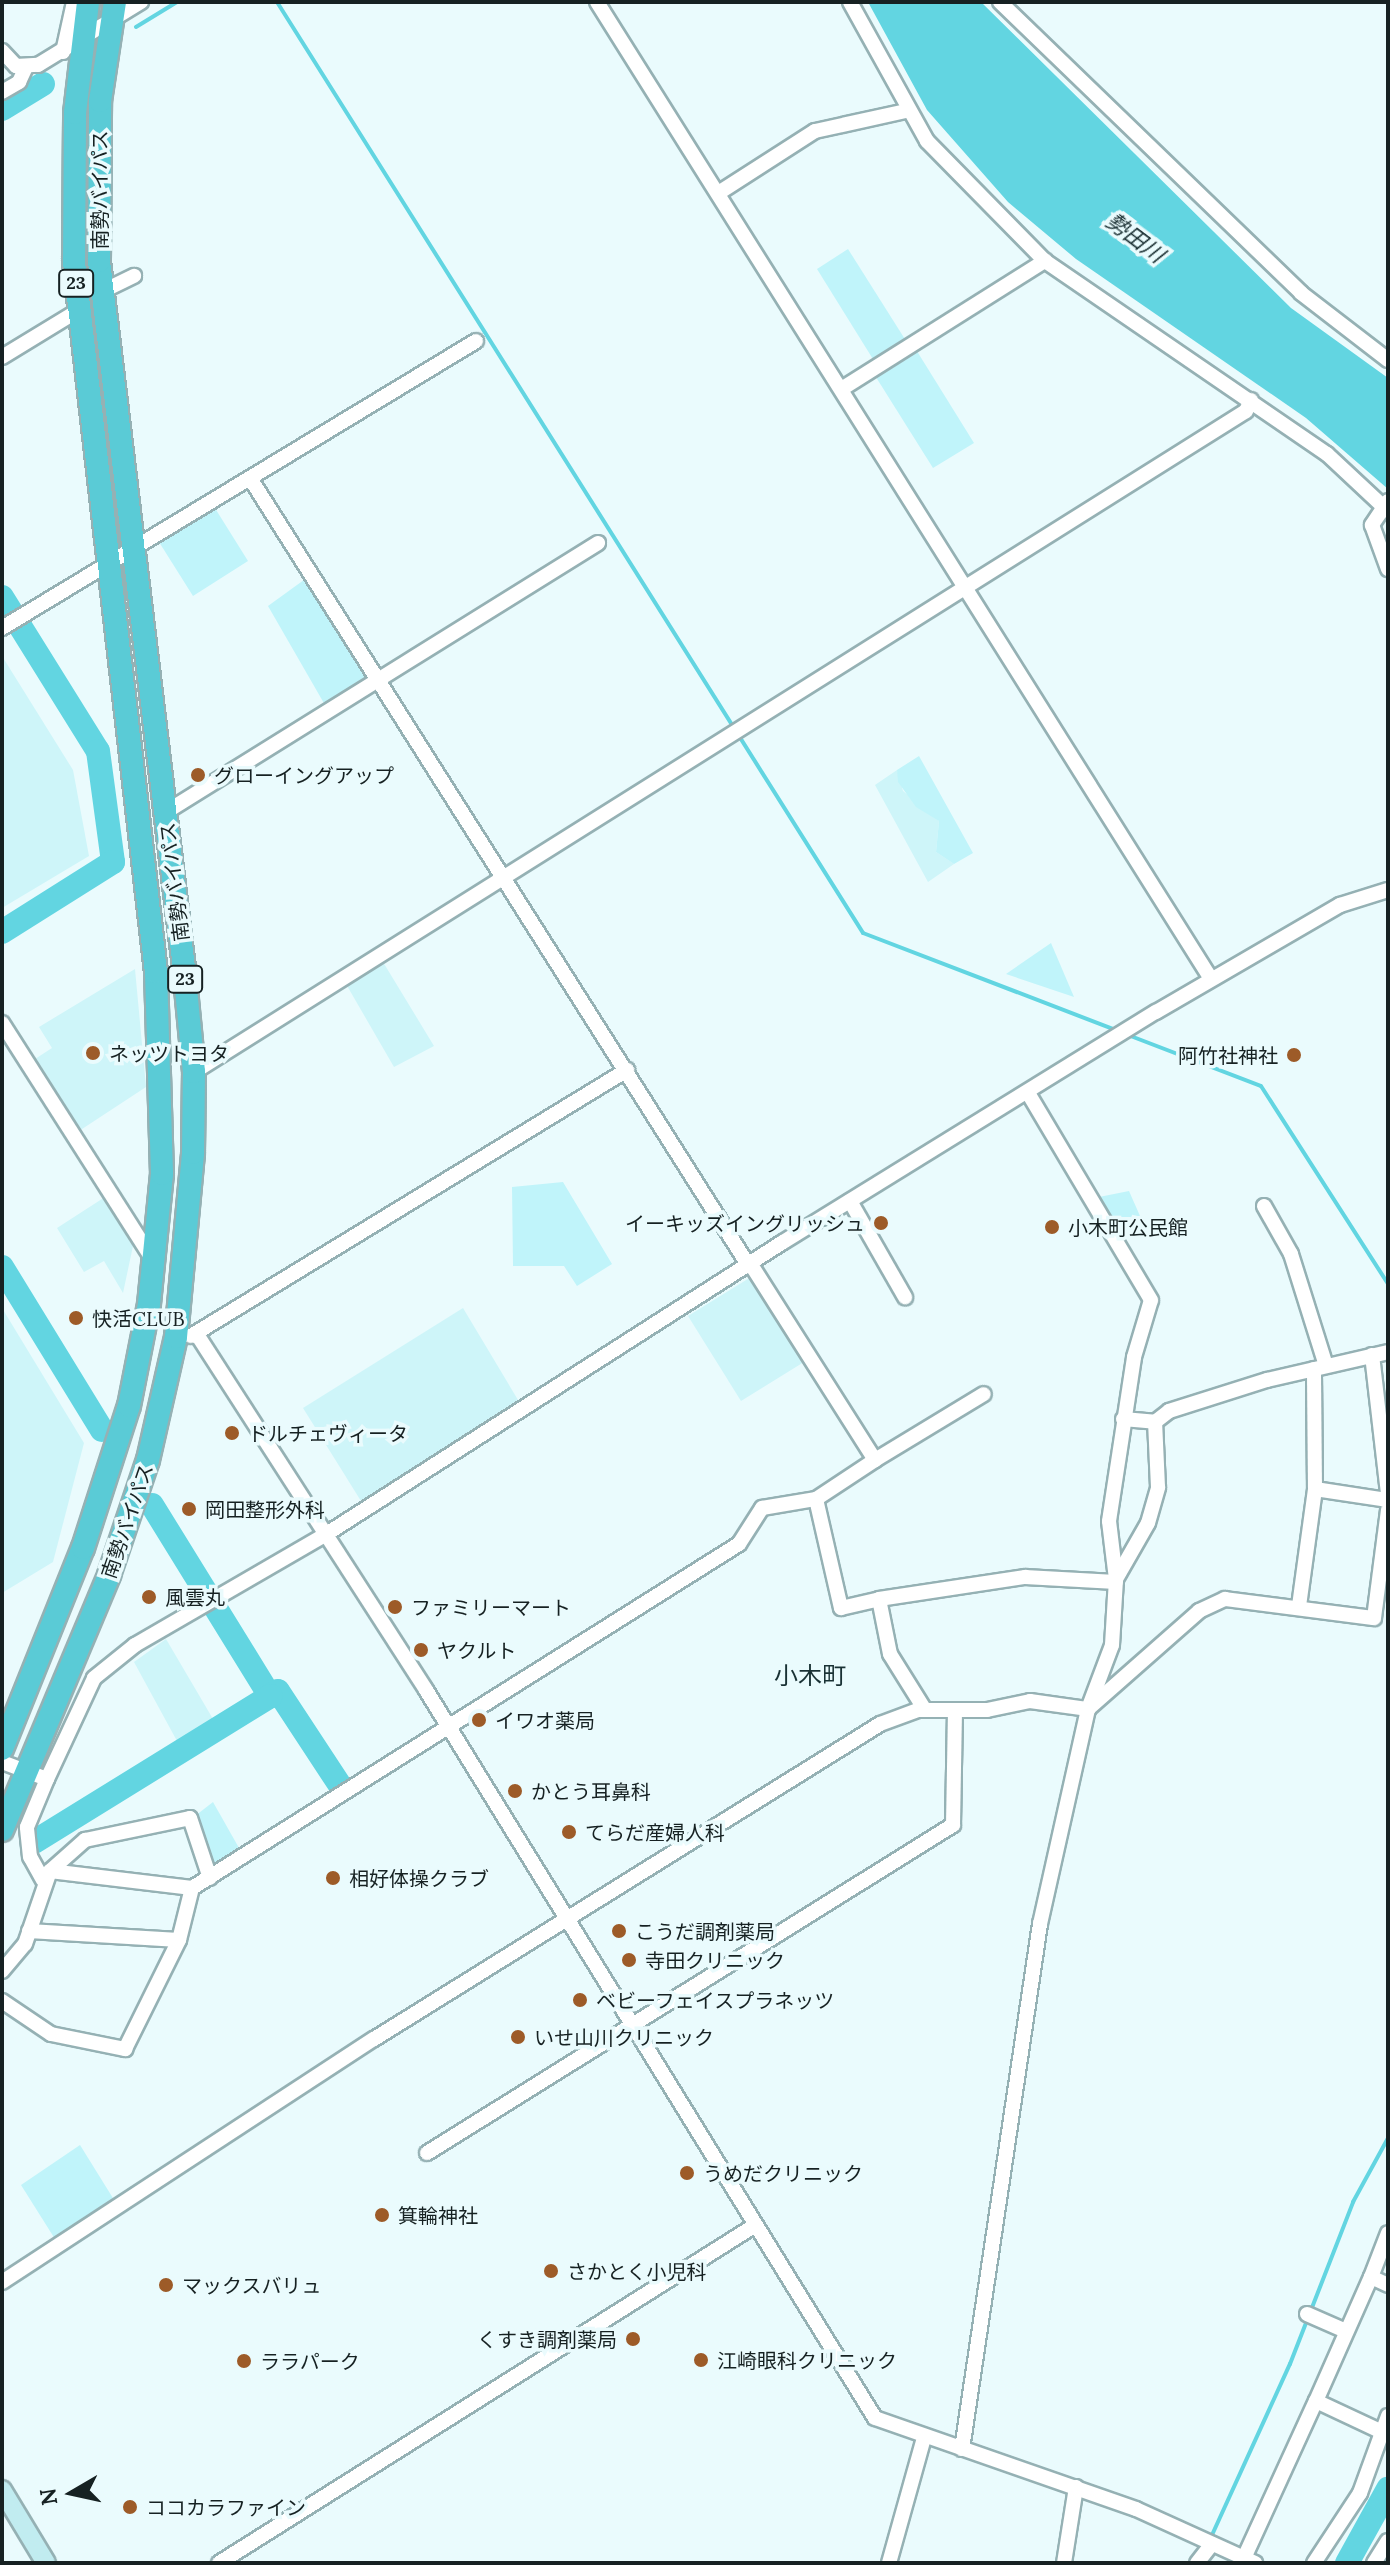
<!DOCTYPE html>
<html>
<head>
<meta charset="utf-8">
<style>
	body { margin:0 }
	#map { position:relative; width:1390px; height:2565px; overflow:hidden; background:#eafbfd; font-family:Lora,"Noto Sans JP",serif }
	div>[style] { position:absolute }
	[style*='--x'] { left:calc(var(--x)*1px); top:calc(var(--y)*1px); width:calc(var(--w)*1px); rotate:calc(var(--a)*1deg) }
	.built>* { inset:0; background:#cef5f9 }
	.green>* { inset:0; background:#c0f4fa }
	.water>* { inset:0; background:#62d5e1 }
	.stream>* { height:4px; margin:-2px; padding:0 2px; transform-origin:2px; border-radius:2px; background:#62d5e1 }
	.river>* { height:24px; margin:-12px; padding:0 12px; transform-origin:12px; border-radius:12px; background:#62d5e1 }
	.roads { filter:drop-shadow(2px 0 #95b1b4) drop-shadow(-2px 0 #95b1b4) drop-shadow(0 2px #95b1b4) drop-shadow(0 -2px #95b1b4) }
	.minor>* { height:14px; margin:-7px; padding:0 7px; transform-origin:7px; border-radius:7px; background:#fff }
	.secondary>* { height:18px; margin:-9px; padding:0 9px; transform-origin:9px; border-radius:9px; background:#c1ecf0 }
	.trunk>* { height:22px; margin:-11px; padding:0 11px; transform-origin:11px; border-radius:11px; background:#5acbd6 }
	.dots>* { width:22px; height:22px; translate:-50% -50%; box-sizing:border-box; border:4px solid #eafbfd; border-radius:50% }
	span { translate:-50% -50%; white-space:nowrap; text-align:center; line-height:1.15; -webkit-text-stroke:7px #eafbfd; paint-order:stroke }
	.shield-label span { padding:2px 6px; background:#eafbfd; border:2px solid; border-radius:6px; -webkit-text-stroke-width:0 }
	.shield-label { font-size:18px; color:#162122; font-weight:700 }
	.street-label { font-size:20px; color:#162122 }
	.poi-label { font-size:20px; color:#162122 }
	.left { translate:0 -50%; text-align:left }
	.right { translate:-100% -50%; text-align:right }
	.water-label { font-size:22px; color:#1a2f32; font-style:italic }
	.quarter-label { font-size:24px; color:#193134 }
	.frame { position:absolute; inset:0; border:4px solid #162122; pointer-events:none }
	.north { position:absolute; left:32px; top:2453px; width:80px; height:80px; -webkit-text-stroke:6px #eafbfd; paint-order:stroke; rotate:261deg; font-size:22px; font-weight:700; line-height:32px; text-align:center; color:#162122 }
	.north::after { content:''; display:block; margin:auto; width:28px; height:36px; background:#162122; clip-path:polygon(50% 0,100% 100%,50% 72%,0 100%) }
</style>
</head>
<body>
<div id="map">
	<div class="built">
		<i style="clip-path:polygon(2px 656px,73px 770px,89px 856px,2px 908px)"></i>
		<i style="clip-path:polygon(897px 770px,903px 791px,939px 821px,936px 852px,954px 864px,928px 882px,875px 785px)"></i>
		<i style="clip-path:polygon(383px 962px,434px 1046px,394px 1067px,346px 984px)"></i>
		<i style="clip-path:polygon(135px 969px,146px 1087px,79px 1131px,35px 1059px,52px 1048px,39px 1027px)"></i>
		<i style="clip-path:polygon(105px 1197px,133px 1246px,123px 1293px,104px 1261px,84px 1272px,57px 1228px)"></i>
		<i style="clip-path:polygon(751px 1277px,804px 1362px,741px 1401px,688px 1316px)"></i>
		<i style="clip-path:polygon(2px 1308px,84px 1443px,53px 1562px,2px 1593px)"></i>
		<i style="clip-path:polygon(463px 1308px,518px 1400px,361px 1501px,303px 1408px)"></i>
		<i style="clip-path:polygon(166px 1639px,213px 1719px,177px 1741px,134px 1662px)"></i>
	</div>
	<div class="green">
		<i style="clip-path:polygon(848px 249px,908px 344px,876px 364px,817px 269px)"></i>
		<i style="clip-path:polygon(915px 348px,974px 443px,933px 468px,874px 374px)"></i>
		<i style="clip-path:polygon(213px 505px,248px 561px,193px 596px,159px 542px)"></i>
		<i style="clip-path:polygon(308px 577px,370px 676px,325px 705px,268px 606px)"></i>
		<i style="clip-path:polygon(919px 756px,973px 853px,954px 864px,936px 852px,939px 821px,916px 807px,898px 782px,897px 770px)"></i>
		<i style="clip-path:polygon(1051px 943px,1074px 997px,1006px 974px)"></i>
		<i style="clip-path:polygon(563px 1182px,612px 1264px,577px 1286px,564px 1266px,513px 1266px,512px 1187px)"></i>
		<i style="clip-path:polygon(1129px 1191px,1140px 1216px,1121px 1232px,1099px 1197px)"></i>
		<i style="clip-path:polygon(213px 1802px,239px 1848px,213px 1867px,195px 1816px)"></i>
		<i style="clip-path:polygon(80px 2145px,116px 2203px,55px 2239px,21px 2185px)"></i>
	</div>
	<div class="water">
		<i style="clip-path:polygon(868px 2px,981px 2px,1291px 308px,1388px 378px,1388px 489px,1306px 418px,1076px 259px,1008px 202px,927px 110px)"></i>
	</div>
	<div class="stream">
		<i style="--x:277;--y:2;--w:1100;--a:57.81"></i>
		<i style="--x:863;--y:933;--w:271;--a:21"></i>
		<i style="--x:136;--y:27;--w:48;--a:-31.4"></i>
		<i style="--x:1128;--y:1035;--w:142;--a:21"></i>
		<i style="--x:1261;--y:1086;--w:235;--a:57.3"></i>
		<i style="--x:1212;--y:2535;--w:188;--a:-65.5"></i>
		<i style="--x:1290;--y:2364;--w:174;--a:-68.7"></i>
		<i style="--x:1353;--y:2202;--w:73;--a:-61.3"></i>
	</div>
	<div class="river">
		<i style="--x:2;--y:109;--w:48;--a:-31.4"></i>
		<i style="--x:2;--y:597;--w:181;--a:58.1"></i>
		<i style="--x:98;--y:751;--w:112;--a:82.3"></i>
		<i style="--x:113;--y:862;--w:131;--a:147.8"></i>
		<i style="--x:2;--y:1267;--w:191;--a:58.5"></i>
		<i style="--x:152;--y:1505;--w:225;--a:58.3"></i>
		<i style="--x:270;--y:1696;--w:9;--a:-32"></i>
		<i style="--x:278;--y:1691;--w:111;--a:56.7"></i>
		<i style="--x:34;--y:1842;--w:278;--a:-31.7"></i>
		<i style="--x:1347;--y:2563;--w:85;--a:-61"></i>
	</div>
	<div class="roads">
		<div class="minor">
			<i style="--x:597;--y:2;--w:1154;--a:57.85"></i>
			<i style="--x:850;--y:2;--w:159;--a:61"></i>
			<i style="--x:927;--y:141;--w:168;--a:45.5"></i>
			<i style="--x:1045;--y:261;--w:342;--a:34.4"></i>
			<i style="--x:1327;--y:454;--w:83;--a:43.1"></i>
			<i style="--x:1000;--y:2;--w:419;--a:44"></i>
			<i style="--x:1301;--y:293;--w:110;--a:37.6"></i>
			<i style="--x:2;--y:51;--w:21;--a:47"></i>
			<i style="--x:16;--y:66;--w:22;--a:-3"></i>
			<i style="--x:38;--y:65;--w:121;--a:-31.5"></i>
			<i style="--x:63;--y:52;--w:51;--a:-77.6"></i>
			<i style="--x:2;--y:92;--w:20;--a:-30"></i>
			<i style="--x:19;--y:82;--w:14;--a:-65"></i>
			<i style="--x:720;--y:192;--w:113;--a:-32.7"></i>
			<i style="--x:815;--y:131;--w:93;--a:-12.4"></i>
			<i style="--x:101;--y:292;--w:37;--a:-26"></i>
			<i style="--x:2;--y:357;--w:90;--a:-31.4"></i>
			<i style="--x:843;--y:388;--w:239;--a:-32.2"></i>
			<i style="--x:250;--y:478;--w:933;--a:57.66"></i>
			<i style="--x:1388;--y:501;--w:29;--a:124"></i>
			<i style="--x:1372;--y:525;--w:47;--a:70"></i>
			<i style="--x:2;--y:628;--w:554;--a:-31.19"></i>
			<i style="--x:166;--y:812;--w:509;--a:-31.91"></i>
			<i style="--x:2;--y:1023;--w:283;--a:57.5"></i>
			<i style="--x:194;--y:1072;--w:1242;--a:-32.14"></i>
			<i style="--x:1246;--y:411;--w:12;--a:-66"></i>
			<i style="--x:850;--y:1201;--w:111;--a:60.2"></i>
			<i style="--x:1264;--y:1206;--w:55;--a:60.6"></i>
			<i style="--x:1291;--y:1254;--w:117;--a:72.6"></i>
			<i style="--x:191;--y:1336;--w:511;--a:-31.39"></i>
			<i style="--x:198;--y:1336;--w:421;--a:57.2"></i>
			<i style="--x:426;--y:1690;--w:855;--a:58.34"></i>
			<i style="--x:875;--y:2418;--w:276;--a:19.2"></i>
			<i style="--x:1136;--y:2509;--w:131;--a:24.4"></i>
			<i style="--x:1372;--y:1355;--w:139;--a:83.4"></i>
			<i style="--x:1123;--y:1419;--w:32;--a:5"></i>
			<i style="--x:1155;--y:1422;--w:18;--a:-38"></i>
			<i style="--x:1169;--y:1411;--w:103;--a:-17.6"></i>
			<i style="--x:1267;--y:1380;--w:124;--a:-13"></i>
			<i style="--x:875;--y:1460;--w:127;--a:-31.2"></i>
			<i style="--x:1315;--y:1489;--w:74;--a:8.6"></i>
			<i style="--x:816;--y:1499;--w:112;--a:77.1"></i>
			<i style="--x:841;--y:1608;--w:39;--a:-13"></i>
			<i style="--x:879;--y:1599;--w:56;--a:78.7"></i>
			<i style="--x:890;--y:1654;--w:66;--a:58"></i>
			<i style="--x:1116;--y:1579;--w:64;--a:-60.3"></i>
			<i style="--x:1148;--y:1523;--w:37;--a:-74"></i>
			<i style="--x:1158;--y:1487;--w:65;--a:-92.6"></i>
			<i style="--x:879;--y:1599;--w:148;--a:-8.6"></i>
			<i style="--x:1025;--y:1577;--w:91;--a:3.1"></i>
			<i style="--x:1299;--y:1606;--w:118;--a:-82.2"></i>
			<i style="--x:1315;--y:1489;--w:120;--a:-90.5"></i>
			<i style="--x:2;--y:1762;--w:48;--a:20.7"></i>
			<i style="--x:47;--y:1779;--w:111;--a:-65"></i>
			<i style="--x:94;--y:1678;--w:53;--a:-38.8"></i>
			<i style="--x:135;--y:1645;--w:223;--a:-30.1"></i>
			<i style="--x:328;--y:1533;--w:540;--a:-32.6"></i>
			<i style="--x:783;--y:1242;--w:438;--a:-31.7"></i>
			<i style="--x:1156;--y:1012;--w:213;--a:-30.2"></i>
			<i style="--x:1340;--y:905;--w:50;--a:-17.4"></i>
			<i style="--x:50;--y:1871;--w:47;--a:-41.5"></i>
			<i style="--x:85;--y:1840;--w:107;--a:-11.8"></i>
			<i style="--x:190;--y:1818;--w:63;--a:71.6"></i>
			<i style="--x:43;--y:1880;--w:26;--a:-119"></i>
			<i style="--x:30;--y:1857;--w:30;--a:-96"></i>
			<i style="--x:27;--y:1827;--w:52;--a:-67.4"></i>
			<i style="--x:29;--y:1931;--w:150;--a:3.4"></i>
			<i style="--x:179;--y:1940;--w:54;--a:-76"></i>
			<i style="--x:2;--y:1971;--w:35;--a:-50"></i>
			<i style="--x:25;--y:1944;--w:77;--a:-71.1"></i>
			<i style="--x:50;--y:1871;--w:143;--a:6.8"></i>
			<i style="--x:192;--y:1888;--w:646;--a:-32.17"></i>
			<i style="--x:739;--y:1544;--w:43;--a:-57.4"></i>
			<i style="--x:762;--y:1508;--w:55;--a:-9.5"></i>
			<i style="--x:816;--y:1499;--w:71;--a:-33.5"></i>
			<i style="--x:875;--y:1460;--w:233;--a:-122.4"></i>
			<i style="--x:2;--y:2001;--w:59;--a:34"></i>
			<i style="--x:51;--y:2034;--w:76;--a:11.5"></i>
			<i style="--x:125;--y:2049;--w:122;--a:-63.6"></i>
			<i style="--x:427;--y:2153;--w:620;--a:-31.95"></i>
			<i style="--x:953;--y:1825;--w:114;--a:-89"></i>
			<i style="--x:1371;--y:2277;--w:47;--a:-68.9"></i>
			<i style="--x:2;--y:2282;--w:444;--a:-33.2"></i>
			<i style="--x:374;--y:2039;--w:596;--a:-31.9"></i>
			<i style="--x:880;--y:1724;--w:40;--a:-20.2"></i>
			<i style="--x:918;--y:1710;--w:69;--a:0"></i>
			<i style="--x:987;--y:1710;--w:44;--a:-11.8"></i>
			<i style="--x:1030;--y:1701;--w:59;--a:7.9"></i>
			<i style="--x:1088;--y:1709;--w:148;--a:-41.4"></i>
			<i style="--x:1199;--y:1611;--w:29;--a:-25"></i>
			<i style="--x:1225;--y:1599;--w:150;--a:7.3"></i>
			<i style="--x:1374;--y:1618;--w:109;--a:-82.6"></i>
			<i style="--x:1307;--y:2314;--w:43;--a:23.6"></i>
			<i style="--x:1316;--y:2401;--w:136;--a:-66.1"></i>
			<i style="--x:1371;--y:2277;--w:19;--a:25"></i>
			<i style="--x:962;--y:2449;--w:531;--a:-81.55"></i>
			<i style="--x:1040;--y:1924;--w:220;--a:-77.4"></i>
			<i style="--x:1088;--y:1709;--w:68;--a:-69.4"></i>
			<i style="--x:1112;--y:1645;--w:66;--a:-86.5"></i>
			<i style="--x:1116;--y:1579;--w:58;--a:-96.9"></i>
			<i style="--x:1109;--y:1521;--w:166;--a:-81.3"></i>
			<i style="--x:1134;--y:1357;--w:59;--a:-73.4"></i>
			<i style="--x:1151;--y:1300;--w:241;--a:-120.7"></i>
			<i style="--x:1244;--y:2558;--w:173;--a:-65.4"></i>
			<i style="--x:1316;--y:2401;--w:71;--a:25.1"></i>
			<i style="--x:219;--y:2563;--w:632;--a:-32.21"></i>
			<i style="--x:889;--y:2563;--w:130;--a:-74.4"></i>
			<i style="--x:1064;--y:2563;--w:77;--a:-81"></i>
			<i style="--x:1197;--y:2563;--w:24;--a:-52"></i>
			<i style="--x:1314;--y:2563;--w:84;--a:-56.7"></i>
			<i style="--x:1360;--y:2493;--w:82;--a:-70"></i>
			<i style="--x:1374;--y:2563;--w:26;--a:-58"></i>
		</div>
		<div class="secondary">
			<i style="--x:2;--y:2490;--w:85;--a:58.9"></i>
		</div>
		<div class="trunk">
			<i style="--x:2;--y:1749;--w:217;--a:-68.1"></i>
			<i style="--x:83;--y:1548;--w:149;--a:-72.1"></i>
			<i style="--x:129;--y:1406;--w:104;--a:-78.9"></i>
			<i style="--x:149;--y:1304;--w:131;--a:-84.3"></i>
			<i style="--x:162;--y:1174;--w:202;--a:-91.7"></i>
			<i style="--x:156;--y:972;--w:715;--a:-96.59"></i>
			<i style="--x:74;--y:262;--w:149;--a:-89.6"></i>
			<i style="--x:75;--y:113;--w:112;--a:-83.3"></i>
			<i style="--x:2;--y:1830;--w:277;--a:-67.2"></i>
			<i style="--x:109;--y:1575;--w:121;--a:-71.3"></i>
			<i style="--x:148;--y:1460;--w:126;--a:-77.2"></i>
			<i style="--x:176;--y:1337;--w:185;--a:-84.7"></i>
			<i style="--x:193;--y:1153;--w:81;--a:-89.3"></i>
			<i style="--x:194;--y:1072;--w:104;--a:-95.5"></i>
			<i style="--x:184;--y:968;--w:712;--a:-96.86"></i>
			<i style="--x:99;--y:261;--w:160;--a:-89.6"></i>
			<i style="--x:100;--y:101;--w:100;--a:-81.4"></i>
		</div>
	</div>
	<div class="dots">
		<i style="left:198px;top:775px;background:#9d5b28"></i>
		<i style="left:93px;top:1053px;background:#9d5b28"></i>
		<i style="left:1294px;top:1055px;background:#9d5b28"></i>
		<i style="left:881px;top:1223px;background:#9d5b28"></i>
		<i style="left:1052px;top:1227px;background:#9d5b28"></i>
		<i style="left:76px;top:1318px;background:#9d5b28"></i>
		<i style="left:232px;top:1433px;background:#9d5b28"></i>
		<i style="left:189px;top:1509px;background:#9d5b28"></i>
		<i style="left:149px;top:1597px;background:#9d5b28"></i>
		<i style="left:395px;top:1607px;background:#9d5b28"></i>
		<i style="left:421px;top:1650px;background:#9d5b28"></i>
		<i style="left:479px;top:1720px;background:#9d5b28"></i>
		<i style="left:515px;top:1791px;background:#9d5b28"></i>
		<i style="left:569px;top:1832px;background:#9d5b28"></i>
		<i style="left:333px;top:1878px;background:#9d5b28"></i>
		<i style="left:619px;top:1931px;background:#9d5b28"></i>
		<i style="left:629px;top:1960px;background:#9d5b28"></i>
		<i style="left:580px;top:2000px;background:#9d5b28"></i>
		<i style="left:518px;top:2037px;background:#9d5b28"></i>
		<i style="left:687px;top:2173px;background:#9d5b28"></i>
		<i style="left:382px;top:2215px;background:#9d5b28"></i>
		<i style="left:551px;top:2271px;background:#9d5b28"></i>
		<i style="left:166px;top:2285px;background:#9d5b28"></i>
		<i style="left:633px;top:2339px;background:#9d5b28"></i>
		<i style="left:701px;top:2360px;background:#9d5b28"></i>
		<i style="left:244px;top:2361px;background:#9d5b28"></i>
		<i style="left:130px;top:2507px;background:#9d5b28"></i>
	</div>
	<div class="shield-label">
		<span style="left:76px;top:283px">23</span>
		<span style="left:185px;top:979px">23</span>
	</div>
	<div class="street-label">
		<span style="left:99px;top:190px;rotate:-90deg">南勢バイパス</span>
		<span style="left:174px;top:882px;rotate:-97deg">南勢バイパス</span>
		<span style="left:127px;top:1521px;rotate:-71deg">南勢バイパス</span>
	</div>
	<div class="poi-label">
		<span class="left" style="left:214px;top:775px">グローイングアップ</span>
		<span class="left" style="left:109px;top:1053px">ネッツトヨタ</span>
		<span class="right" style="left:1278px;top:1055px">阿竹社神社</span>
		<span class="right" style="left:865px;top:1223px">イーキッズイングリッシュ</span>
		<span class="left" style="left:1068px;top:1227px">小木町公民館</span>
		<span class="left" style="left:92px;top:1318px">快活CLUB</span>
		<span class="left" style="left:248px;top:1433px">ドルチェヴィータ</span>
		<span class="left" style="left:205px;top:1509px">岡田整形外科</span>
		<span class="left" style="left:165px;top:1597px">風雲丸</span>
		<span class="left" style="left:411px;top:1607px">ファミリーマート</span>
		<span class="left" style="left:437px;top:1650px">ヤクルト</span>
		<span class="left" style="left:495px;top:1720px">イワオ薬局</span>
		<span class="left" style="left:531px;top:1791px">かとう耳鼻科</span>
		<span class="left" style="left:585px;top:1832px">てらだ産婦人科</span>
		<span class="left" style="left:349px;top:1878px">相好体操クラブ</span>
		<span class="left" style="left:635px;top:1931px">こうだ調剤薬局</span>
		<span class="left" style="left:645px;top:1960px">寺田クリニック</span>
		<span class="left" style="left:596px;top:2000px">ベビーフェイスプラネッツ</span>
		<span class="left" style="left:534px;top:2037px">いせ山川クリニック</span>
		<span class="left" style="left:703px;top:2173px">うめだクリニック</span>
		<span class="left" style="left:398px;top:2215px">箕輪神社</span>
		<span class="left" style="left:567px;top:2271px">さかとく小児科</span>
		<span class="left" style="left:182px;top:2285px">マックスバリュ</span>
		<span class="right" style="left:617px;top:2339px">くすき調剤薬局</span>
		<span class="left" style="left:717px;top:2360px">江崎眼科クリニック</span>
		<span class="left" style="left:260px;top:2361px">ララパーク</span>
		<span class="left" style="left:146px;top:2507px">ココカラファイン</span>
	</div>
	<div class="water-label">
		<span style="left:1135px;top:238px;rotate:37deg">勢田川</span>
	</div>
	<div class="quarter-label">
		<span style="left:810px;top:1676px">小木町</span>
	</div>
	<div class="frame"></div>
	<div class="north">N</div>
</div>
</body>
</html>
